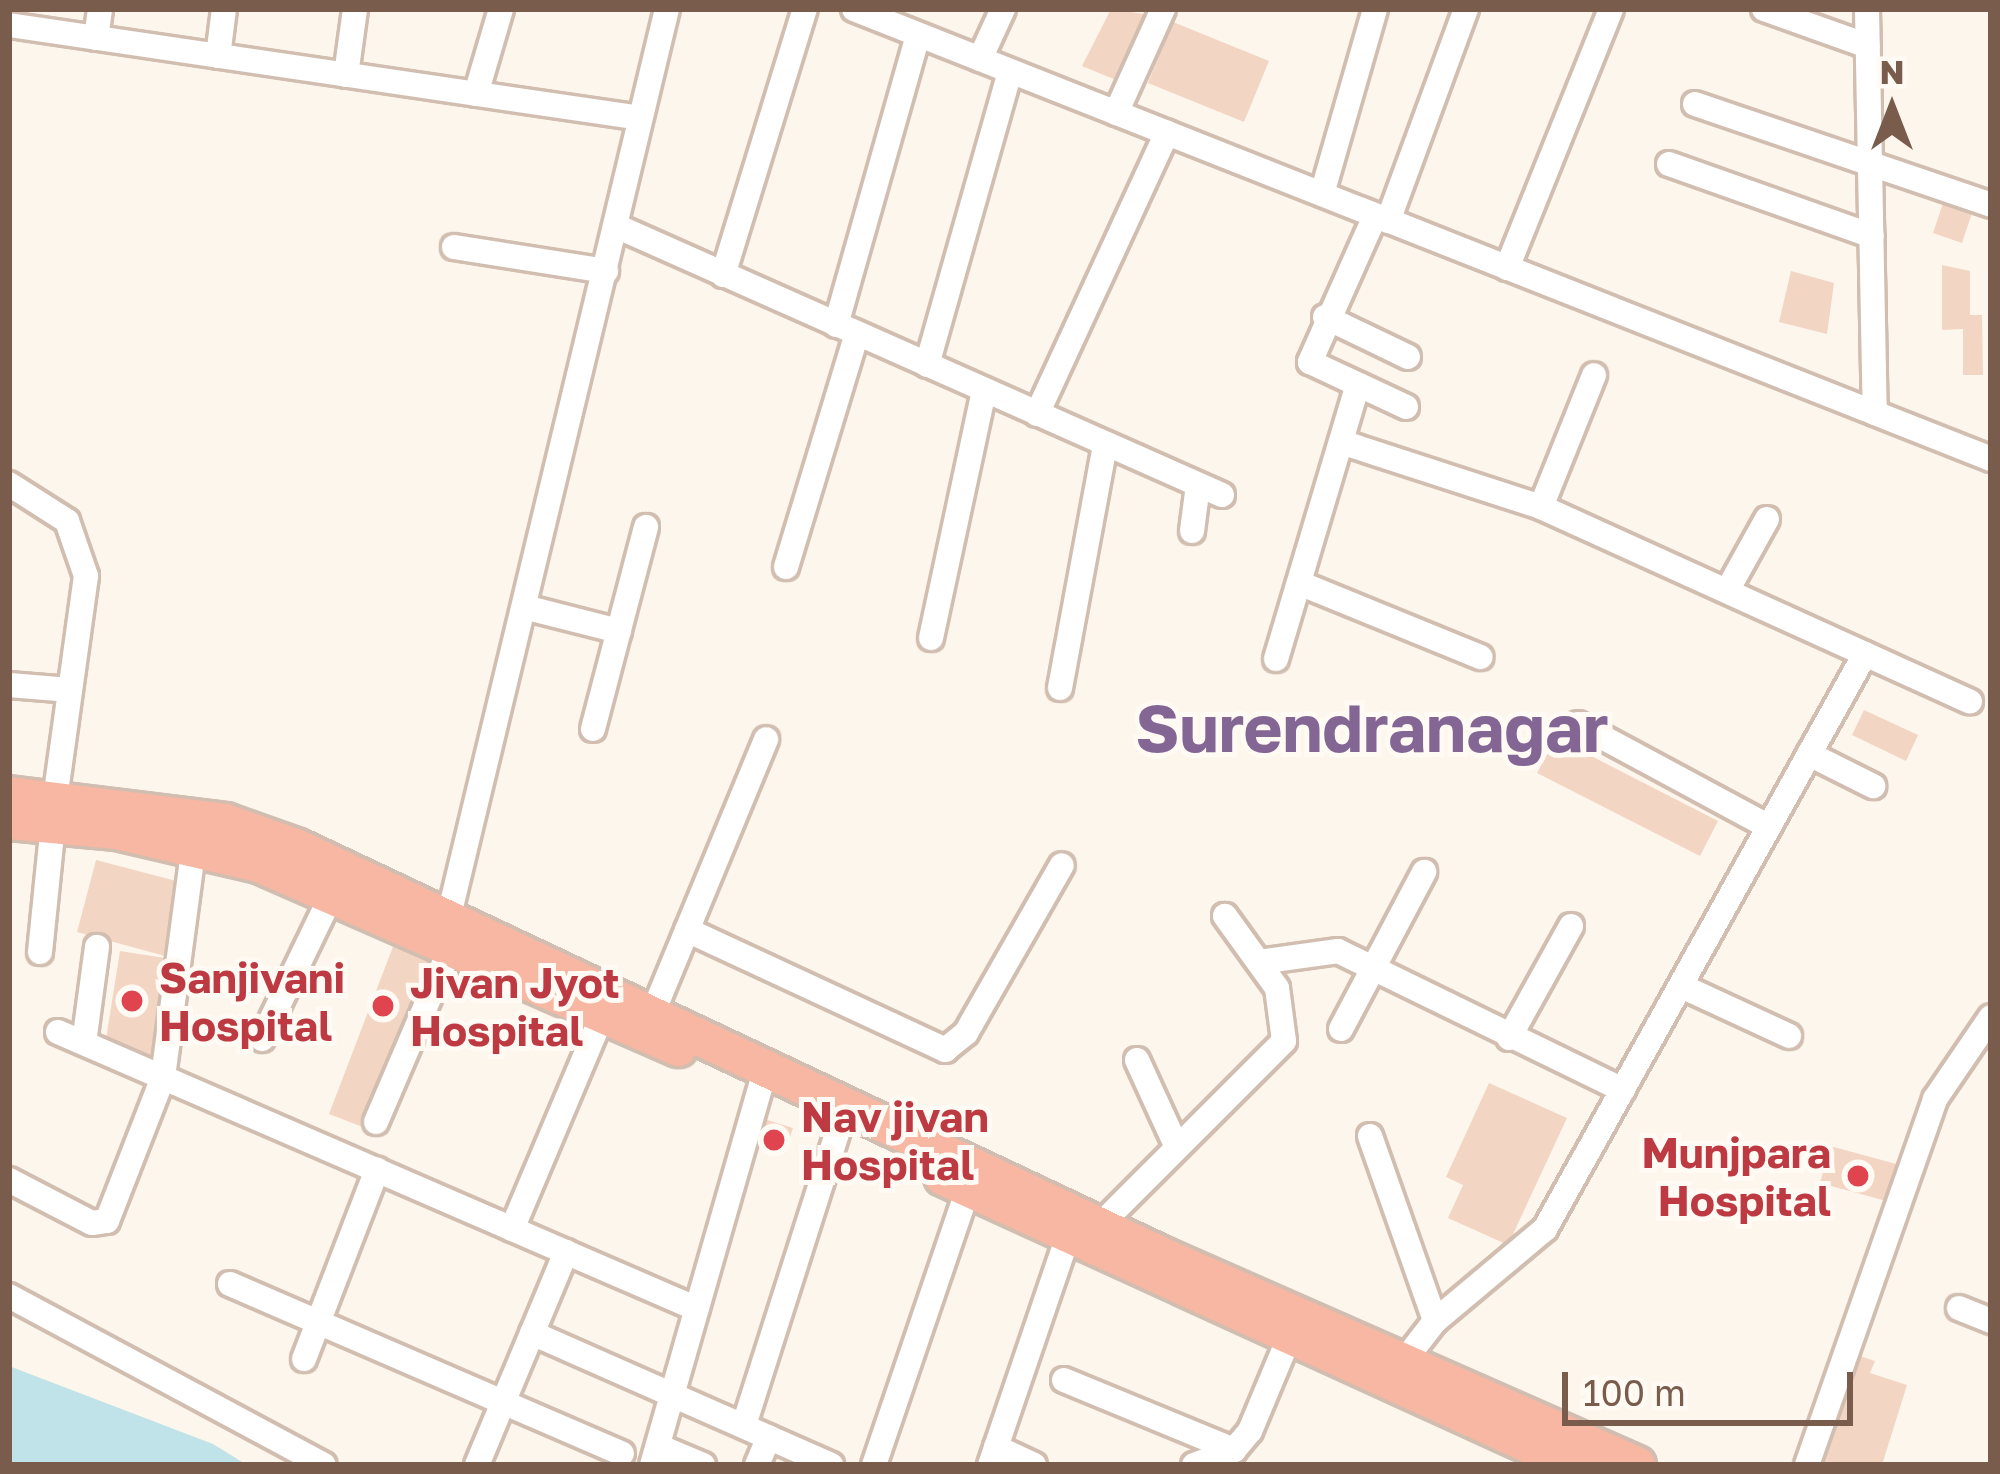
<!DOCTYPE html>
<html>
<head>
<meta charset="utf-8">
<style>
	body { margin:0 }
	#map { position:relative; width:2000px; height:1474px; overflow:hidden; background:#fdf6ec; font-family:"Golos Text",sans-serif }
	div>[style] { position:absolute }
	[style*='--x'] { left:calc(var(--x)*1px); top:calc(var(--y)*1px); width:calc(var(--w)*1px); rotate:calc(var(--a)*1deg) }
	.water>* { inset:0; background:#bfe3e8 }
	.building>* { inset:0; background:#f3d5c3 }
	.roads { filter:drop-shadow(3px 0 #d1beb0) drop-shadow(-3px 0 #d1beb0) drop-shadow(0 3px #d1beb0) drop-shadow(0 -3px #d1beb0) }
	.minor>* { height:24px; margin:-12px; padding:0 12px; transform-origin:12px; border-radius:12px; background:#fff }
	.highway>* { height:36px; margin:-18px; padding:0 18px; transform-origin:18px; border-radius:18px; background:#f7b7a3 }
	.dots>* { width:33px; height:33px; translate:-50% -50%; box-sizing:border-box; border:6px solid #fffaf3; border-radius:50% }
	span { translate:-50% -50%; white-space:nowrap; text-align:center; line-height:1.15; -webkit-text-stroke:10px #fffaf3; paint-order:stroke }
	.health-label { font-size:42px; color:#be3a42; font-weight:700 }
	.left { translate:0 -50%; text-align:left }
	.right { translate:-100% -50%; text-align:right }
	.town-label { font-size:66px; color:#846695; font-weight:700 }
	.frame { position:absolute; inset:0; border:12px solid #7a5c4d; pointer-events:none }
	.north { position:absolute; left:1832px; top:48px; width:120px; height:120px; -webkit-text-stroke:9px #fffaf3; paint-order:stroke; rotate:0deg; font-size:33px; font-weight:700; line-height:48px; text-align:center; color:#7a5c4d }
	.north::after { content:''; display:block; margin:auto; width:42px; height:54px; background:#7a5c4d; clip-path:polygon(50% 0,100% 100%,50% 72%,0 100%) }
	.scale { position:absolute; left:1562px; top:1372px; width:291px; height:54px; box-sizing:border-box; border:6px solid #7a5c4d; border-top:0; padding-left:15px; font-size:36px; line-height:42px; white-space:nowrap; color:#7a5c4d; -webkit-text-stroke:9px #fffaf3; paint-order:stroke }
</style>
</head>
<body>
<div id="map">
	<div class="water">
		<i style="clip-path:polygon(9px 1366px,213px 1444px,247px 1465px,9px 1465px)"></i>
	</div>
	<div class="building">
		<i style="clip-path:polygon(1111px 9px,1150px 15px,1116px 80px,1082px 66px)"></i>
		<i style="clip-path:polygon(1173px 22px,1269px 61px,1244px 122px,1148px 83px)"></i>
		<i style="clip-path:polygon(1943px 203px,1972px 213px,1962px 243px,1933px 233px)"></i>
		<i style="clip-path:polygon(1942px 265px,1970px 271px,1970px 315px,1982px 315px,1983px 375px,1963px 375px,1963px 329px,1942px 330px)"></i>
		<i style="clip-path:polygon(1791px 271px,1834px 283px,1827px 334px,1779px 322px)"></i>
		<i style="clip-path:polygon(1864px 710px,1918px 735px,1906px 761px,1852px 735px)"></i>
		<i style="clip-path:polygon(1556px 738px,1718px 821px,1700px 856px,1537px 773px)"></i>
		<i style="clip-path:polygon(96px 860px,184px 883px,165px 956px,77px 932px)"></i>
		<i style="clip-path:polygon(394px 944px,433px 959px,368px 1129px,329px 1114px)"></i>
		<i style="clip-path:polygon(120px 951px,171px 959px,157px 1062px,106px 1039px)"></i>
		<i style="clip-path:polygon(1489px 1083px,1567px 1118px,1508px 1245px,1448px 1218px,1463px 1185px,1446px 1177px)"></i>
		<i style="clip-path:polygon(761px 1118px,793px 1128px,785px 1153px,753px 1143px)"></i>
		<i style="clip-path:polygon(1830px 1146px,1900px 1165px,1890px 1202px,1820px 1183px)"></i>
		<i style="clip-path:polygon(1857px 1355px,1875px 1361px,1870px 1373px,1907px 1385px,1882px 1465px,1822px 1465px)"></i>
	</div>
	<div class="roads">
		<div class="minor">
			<i style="--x:854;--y:9;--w:1223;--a:21.59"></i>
			<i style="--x:1764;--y:9;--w:110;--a:19.6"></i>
			<i style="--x:1867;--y:9;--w:404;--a:88.9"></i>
			<i style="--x:9;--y:25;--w:638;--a:8.38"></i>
			<i style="--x:96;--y:38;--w:29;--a:-82"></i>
			<i style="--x:218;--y:56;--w:47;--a:-82.7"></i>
			<i style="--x:980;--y:59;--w:55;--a:-65.3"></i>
			<i style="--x:346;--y:75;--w:67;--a:-82.2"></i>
			<i style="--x:476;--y:94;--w:89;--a:-73.6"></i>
			<i style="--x:1695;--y:104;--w:313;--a:18.8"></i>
			<i style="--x:1116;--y:113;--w:114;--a:-65.7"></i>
			<i style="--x:1669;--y:164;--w:215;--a:19.5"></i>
			<i style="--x:1322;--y:194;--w:192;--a:-74"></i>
			<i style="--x:1375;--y:216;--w:160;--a:114"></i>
			<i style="--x:1310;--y:362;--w:106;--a:25.1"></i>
			<i style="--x:1388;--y:221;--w:226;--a:-69.8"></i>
			<i style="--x:616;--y:226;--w:663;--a:23.94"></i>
			<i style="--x:454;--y:247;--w:154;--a:9"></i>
			<i style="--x:1507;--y:268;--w:279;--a:-68.1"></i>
			<i style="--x:723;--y:275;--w:278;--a:-72.9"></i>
			<i style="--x:1325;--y:317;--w:92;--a:25.7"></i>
			<i style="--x:836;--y:325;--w:301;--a:-74.2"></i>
			<i style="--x:927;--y:365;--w:305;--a:-74.2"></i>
			<i style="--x:1037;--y:414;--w:310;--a:-65.2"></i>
			<i style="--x:1341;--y:442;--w:210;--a:18"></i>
			<i style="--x:1541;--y:507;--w:471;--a:24.4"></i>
			<i style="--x:9;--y:484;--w:69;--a:32.5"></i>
			<i style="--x:67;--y:521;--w:58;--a:70.9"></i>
			<i style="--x:86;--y:576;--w:224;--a:97.9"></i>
			<i style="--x:1541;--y:507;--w:142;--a:-68.1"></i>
			<i style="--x:1192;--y:531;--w:46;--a:-82.6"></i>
			<i style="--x:786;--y:567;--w:244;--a:-73.1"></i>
			<i style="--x:1299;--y:583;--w:196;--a:22.2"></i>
			<i style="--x:1728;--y:589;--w:80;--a:-60.9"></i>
			<i style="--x:528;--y:608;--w:94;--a:14.2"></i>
			<i style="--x:931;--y:638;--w:253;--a:-77.9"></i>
			<i style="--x:1276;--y:659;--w:284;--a:-73.4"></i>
			<i style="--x:9;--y:685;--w:61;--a:4.7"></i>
			<i style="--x:1060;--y:688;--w:247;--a:-79.5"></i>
			<i style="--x:1578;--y:724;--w:217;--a:28.3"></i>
			<i style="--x:593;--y:729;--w:209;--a:-75.3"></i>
			<i style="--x:1809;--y:754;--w:72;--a:26.6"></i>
			<i style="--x:446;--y:928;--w:945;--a:-76.48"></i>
			<i style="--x:687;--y:930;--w:285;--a:24.9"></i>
			<i style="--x:945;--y:1050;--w:27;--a:-39"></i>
			<i style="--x:966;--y:1033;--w:193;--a:-60.3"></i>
			<i style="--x:40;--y:952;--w:130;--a:-84.2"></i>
			<i style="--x:1259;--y:962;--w:80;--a:-7.9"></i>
			<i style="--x:1338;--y:951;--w:317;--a:26"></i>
			<i style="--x:1681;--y:986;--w:119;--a:24.8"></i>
			<i style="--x:654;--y:1010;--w:293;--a:-67.5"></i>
			<i style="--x:1341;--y:1029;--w:178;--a:-62.1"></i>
			<i style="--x:58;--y:1032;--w:696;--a:23.44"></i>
			<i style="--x:1509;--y:1038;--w:128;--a:-61"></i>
			<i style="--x:262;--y:1039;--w:163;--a:-64.2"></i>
			<i style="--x:84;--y:1043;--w:97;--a:-82.3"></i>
			<i style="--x:1137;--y:1060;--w:94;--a:65.4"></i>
			<i style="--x:376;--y:1122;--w:193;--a:-66.8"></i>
			<i style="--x:1370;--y:1136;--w:196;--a:70.6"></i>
			<i style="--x:9;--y:1180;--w:93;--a:27.4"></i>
			<i style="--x:92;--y:1223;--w:15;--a:-8"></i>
			<i style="--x:107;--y:1221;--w:155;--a:-68.7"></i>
			<i style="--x:163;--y:1077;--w:233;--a:-82.4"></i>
			<i style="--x:1100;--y:1225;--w:260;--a:-45"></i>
			<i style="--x:1284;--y:1041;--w:53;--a:-97.5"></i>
			<i style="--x:1277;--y:988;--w:89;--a:-125.8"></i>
			<i style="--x:512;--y:1229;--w:233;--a:-67.1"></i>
			<i style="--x:230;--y:1284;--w:427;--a:23.4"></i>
			<i style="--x:9;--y:1296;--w:357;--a:28.2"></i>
			<i style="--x:1959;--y:1308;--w:35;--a:22"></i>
			<i style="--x:532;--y:1333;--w:327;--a:23.8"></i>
			<i style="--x:304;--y:1359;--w:203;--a:-68.9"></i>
			<i style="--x:1404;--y:1361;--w:51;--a:-52.2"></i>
			<i style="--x:1435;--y:1321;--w:143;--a:-39.9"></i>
			<i style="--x:1545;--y:1229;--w:658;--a:-60.9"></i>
			<i style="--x:1064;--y:1380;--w:184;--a:22.4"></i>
			<i style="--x:744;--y:1425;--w:315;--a:-72.3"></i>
			<i style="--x:658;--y:1446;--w:49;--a:22.9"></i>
			<i style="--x:996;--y:1447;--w:42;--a:25.3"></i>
			<i style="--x:477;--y:1465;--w:231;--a:-67.3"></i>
			<i style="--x:652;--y:1465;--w:394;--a:-74"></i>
			<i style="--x:757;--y:1465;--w:30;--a:-67"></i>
			<i style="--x:874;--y:1465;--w:292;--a:-71.2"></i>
			<i style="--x:990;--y:1465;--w:258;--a:-71.2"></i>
			<i style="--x:1194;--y:1465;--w:43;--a:-20.6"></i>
			<i style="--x:1234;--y:1450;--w:25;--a:-50"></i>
			<i style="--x:1250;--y:1431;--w:99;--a:-67.3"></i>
			<i style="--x:1807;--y:1465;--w:388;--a:-70.7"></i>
			<i style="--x:1935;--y:1099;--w:99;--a:-55.7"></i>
		</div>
		<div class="highway">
			<i style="--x:9;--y:795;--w:218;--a:7.1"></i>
			<i style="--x:225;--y:822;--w:77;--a:19.6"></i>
			<i style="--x:298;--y:848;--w:956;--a:25.25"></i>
			<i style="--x:1163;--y:1256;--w:518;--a:23.79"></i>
			<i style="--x:9;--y:821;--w:108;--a:5.3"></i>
			<i style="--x:117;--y:831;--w:146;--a:13.1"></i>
			<i style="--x:259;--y:864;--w:458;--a:23.7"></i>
			<i style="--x:943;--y:1177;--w:693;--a:24.57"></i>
		</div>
	</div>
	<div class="dots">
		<i style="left:132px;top:1001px;background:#e0444e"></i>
		<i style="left:383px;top:1006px;background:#e0444e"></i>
		<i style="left:774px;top:1140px;background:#e0444e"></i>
		<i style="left:1858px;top:1176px;background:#e0444e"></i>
	</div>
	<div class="health-label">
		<span class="left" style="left:159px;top:1001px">Sanjivani<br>Hospital</span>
		<span class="left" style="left:410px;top:1006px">Jivan Jyot<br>Hospital</span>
		<span class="left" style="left:801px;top:1140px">Nav jivan<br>Hospital</span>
		<span class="right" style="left:1831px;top:1176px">Munjpara<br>Hospital</span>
	</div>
	<div class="town-label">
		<span style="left:1372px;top:728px">Surendranagar</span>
	</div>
	<div class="frame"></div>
	<div class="north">N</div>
	<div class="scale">100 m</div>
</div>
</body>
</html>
